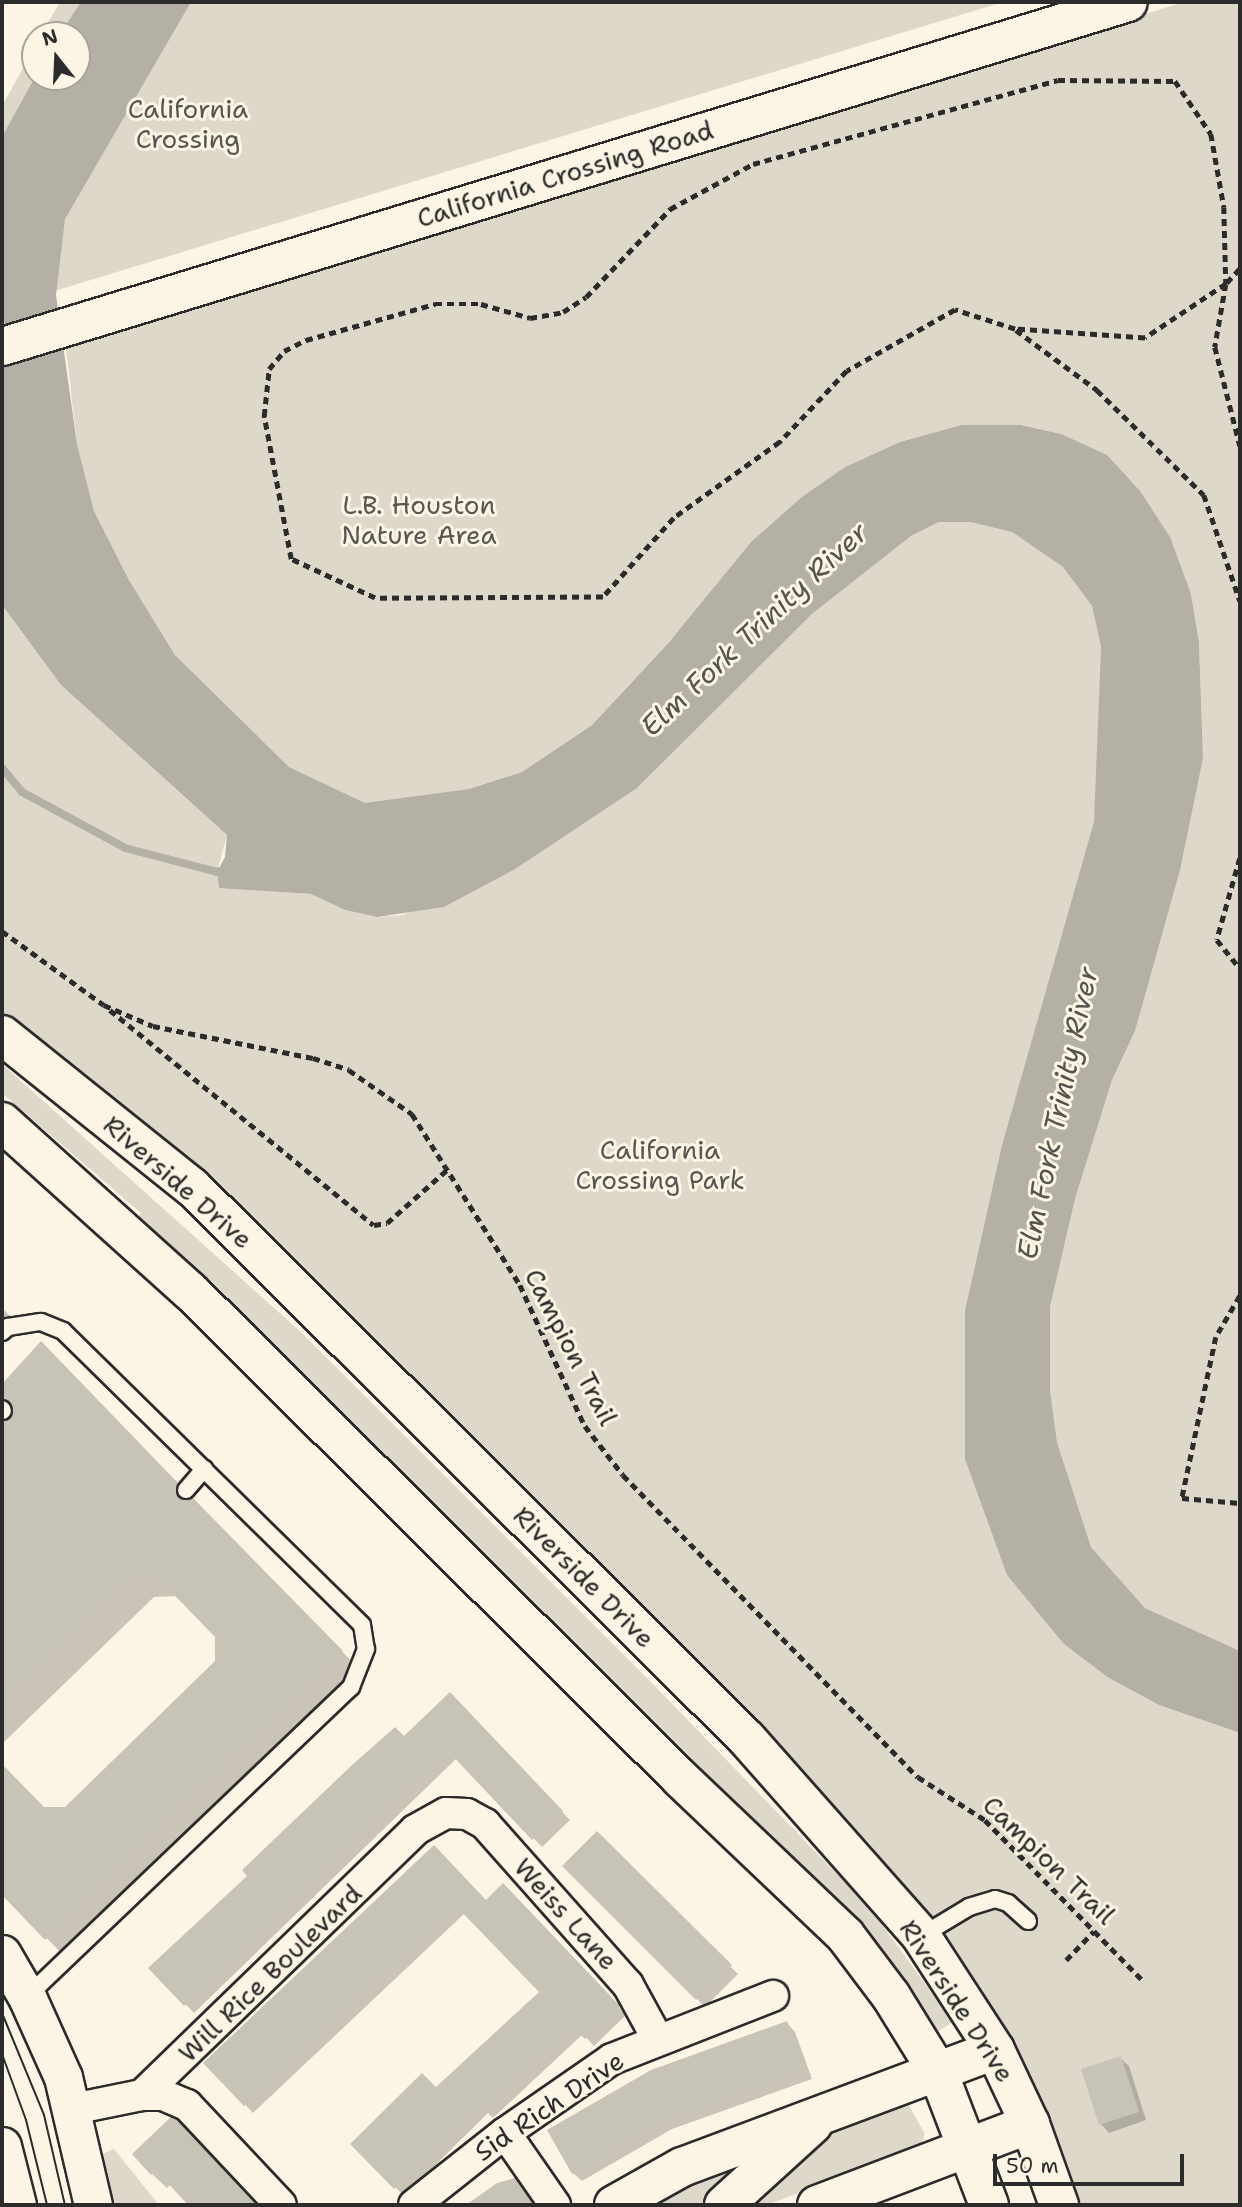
<!DOCTYPE html>
<html>
<head>
<meta charset="utf-8">
<style>
	body { margin:0 }
	#map { position:relative; width:1242px; height:2207px; overflow:hidden; background:#fcf5e5; font-family:"Shantell Sans",sans-serif }
	div>[style] { position:absolute }
	[style*='--x'] { left:calc(var(--x)*1px); top:calc(var(--y)*1px); width:calc(var(--w)*1px); rotate:calc(var(--a)*1deg) }
	.green>* { inset:0; background:#ded8ca }
	.water>* { inset:0; background:#b4b0a5 }
	.shadow>* { inset:0; background:#0003 }
	.stream>* { height:8px; margin:-4px; padding:0 4px; transform-origin:4px; border-radius:4px; background:#b4b0a5 }
	.building>* { inset:0; background:#c8c3b7 }
	.path>* { height:4.5px; margin-top:-2.25px; transform-origin:0; background:repeating-linear-gradient(90deg,#2b2b2b 0 7px,transparent 0 12px) }
	.roads { filter:drop-shadow(2px 0 #2b2b2b) drop-shadow(-2px 0 #2b2b2b) drop-shadow(0 2px #2b2b2b) drop-shadow(0 -2px #2b2b2b) }
	.service>* { height:16px; margin:-8px; padding:0 8px; transform-origin:8px; border-radius:8px; background:#fcf5e5 }
	.minor>* { height:30px; margin:-15px; padding:0 15px; transform-origin:15px; border-radius:15px; background:#fcf5e5 }
	.tertiary>* { height:37px; margin:-18.5px; padding:0 18.5px; transform-origin:18.5px; border-radius:18.5px; background:#fcf5e5 }
	.secondary>* { height:38px; margin:-19px; padding:0 19px; transform-origin:19px; border-radius:19px; background:#fcf5e5 }
	.tram>* { height:2px; margin:-1px; padding:0 1px; transform-origin:1px; border-radius:1px; background:#2b2b2b }
	span { translate:-50% -50%; white-space:nowrap; text-align:center; line-height:1.15; -webkit-text-stroke:6px #fcf5e5; paint-order:stroke }
	.park-label { font-size:26px; color:#585653 }
	.street-label { font-size:26px; color:#2b2b2b }
	.water-label { font-size:28px; color:#545350; font-style:italic }
	.frame { position:absolute; inset:0; border:4px solid #2b2b2b; pointer-events:none }
	.north { position:absolute; left:21px; top:21px; width:70px; height:70px; box-sizing:border-box; background:#fcf5e5; border:2px solid #a8a49b; border-radius:50%; rotate:342deg; font-size:19px; font-weight:700; line-height:28px; text-align:center; color:#2b2b2b }
	.north::after { content:''; display:block; margin:auto; width:24px; height:32px; background:#2b2b2b; clip-path:polygon(50% 0,100% 100%,50% 72%,0 100%) }
	.scale { position:absolute; left:993px; top:2154px; width:191px; height:32px; box-sizing:border-box; border:4px solid #2b2b2b; border-top:0; padding-left:9px; font-size:21px; line-height:24px; white-space:nowrap; color:#2b2b2b; -webkit-text-stroke:5px #fcf5e5; paint-order:stroke }
</style>
</head>
<body>
<div id="map">
	<div class="green">
		<i style="clip-path:polygon(60px 2px,1003px 2px,2px 307px,2px 106px,35px 47px,35px 77px,77px 77px,77px 35px,41px 35px)"></i>
		<i style="clip-path:polygon(1184px 2px,1240px 2px,1240px 1651px,1145px 1608px,1091px 1547px,1057px 1442px,1050px 1390px,1050px 1307px,1075px 1199px,1112px 1080px,1135px 1031px,1203px 758px,1199px 642px,1191px 594px,1061px 434px,1022px 425px,961px 425px,900px 442px,845px 467px,803px 496px,592px 725px,522px 772px,469px 789px,365px 804px,289px 767px,175px 655px,129px 580px,94px 511px,77px 444px,66px 348px)"></i>
		<i style="clip-path:polygon(939px 522px,970px 522px,1012px 532px,1063px 567px,1092px 606px,1101px 647px,1095px 822px,1002px 1145px,965px 1310px,1109px 1678px,1159px 1705px,1240px 1733px,1240px 2205px,1081px 2205px,1030px 2076px,972px 1975px,869px 1843px,119px 1111px,2px 1013px,2px 605px,61px 685px,227px 835px,217px 872px,219px 887px,311px 894px,345px 910px,377px 917px,403px 915px,637px 788px,812px 614px,911px 536px)"></i>
		<i style="clip-path:polygon(2px 1064px,302px 1333px,648px 1679px,869px 1907px,953px 2022px,937px 2032px,892px 1967px,135px 1220px,141px 1213px,2px 1093px)"></i>
		<i style="clip-path:polygon(907px 2102px,925px 2134px,919px 2149px,766px 2205px,735px 2205px,845px 2123px)"></i>
		<i style="clip-path:polygon(114px 2149px,159px 2205px,107px 2205px,100px 2155px)"></i>
		<i style="clip-path:polygon(763px 2157px,701px 2205px,642px 2205px,665px 2190px)"></i>
	</div>
	<div class="water">
		<i style="clip-path:polygon(81px 2px,191px 2px,65px 219px,56px 295px,77px 444px,94px 511px,129px 580px,175px 655px,289px 767px,365px 803px,469px 789px,522px 772px,592px 725px,670px 641px,752px 541px,803px 496px,845px 467px,900px 442px,961px 425px,1021px 425px,1061px 434px,1107px 455px,1140px 491px,1170px 537px,1191px 594px,1199px 642px,1203px 758px,1180px 870px,1135px 1031px,1112px 1080px,1075px 1199px,1050px 1307px,1050px 1390px,1057px 1442px,1091px 1547px,1145px 1608px,1240px 1651px,1240px 1733px,1159px 1705px,1109px 1678px,1064px 1644px,1007px 1575px,965px 1459px,965px 1310px,1002px 1145px,1094px 822px,1101px 647px,1092px 606px,1063px 567px,1012px 532px,970px 522px,939px 522px,911px 536px,812px 614px,637px 788px,515px 869px,444px 907px,377px 917px,345px 910px,311px 894px,219px 888px,217px 872px,225px 857px,227px 835px,61px 685px,2px 605px,2px 137px,35px 77px,77px 77px,77px 35px,59px 35px)"></i>
	</div>
	<div class="shadow">
		<i style="clip-path:polygon(2px 1308px,11px 1317px,2px 1326px)"></i>
		<i style="clip-path:polygon(evenodd,41px 1344px,364px 1674px,68px 1960px,2px 1892px,2px 1385px,41px 1344px,178px 1596px,217px 1636px,217px 1662px,66px 1809px,44px 1809px,3px 1767px,3px 1743px,154px 1597px,178px 1596px)"></i>
		<i style="clip-path:polygon(450px 1695px,570px 1820px,542px 1847px,457px 1758px,194px 2013px,151px 1968px)"></i>
		<i style="clip-path:polygon(597px 1833px,738px 1974px,705px 2007px,565px 1866px)"></i>
		<i style="clip-path:polygon(434px 1848px,486px 1902px,503px 1886px,626px 2015px,594px 2046px,583px 2034px,493px 2118px,488px 2113px,404px 2196px,353px 2144px,436px 2089px,542px 1992px,465px 1913px,253px 2113px,206px 2063px)"></i>
		<i style="clip-path:polygon(787px 2023px,795px 2032px,812px 2079px,672px 2129px,582px 2181px,573px 2173px)"></i>
		<i style="clip-path:polygon(1120px 2058px,1129px 2066px,1146px 2120px,1109px 2133px,1101px 2124px)"></i>
		<i style="clip-path:polygon(171px 2120px,255px 2205px,190px 2205px,171px 2184px,167px 2188px,152px 2174px)"></i>
		<i style="clip-path:polygon(514px 2180px,536px 2205px,469px 2205px,498px 2185px)"></i>
	</div>
	<div class="stream">
		<i style="--x:2;--y:768;--w:31;--a:50"></i>
		<i style="--x:22;--y:792;--w:117;--a:28.5"></i>
		<i style="--x:125;--y:848;--w:95;--a:14.6"></i>
		<i style="--x:217;--y:872;--w:8;--a:-14"></i>
	</div>
	<div class="building">
		<i style="clip-path:polygon(41px 1341px,178px 1483px,179px 1497px,193px 1498px,343px 1651px,45px 1940px,2px 1895px,2px 1764px,44px 1807px,65px 1807px,215px 1661px,215px 1637px,155px 1575px,132px 1575px,2px 1701px,2px 1421px,12px 1416px,11px 1403px,15px 1399px,2px 1384px)"></i>
		<i style="clip-path:polygon(450px 1692px,563px 1811px,532px 1840px,448px 1751px,184px 2006px,148px 1968px,247px 1876px,242px 1870px,351px 1766px,395px 1727px,404px 1736px)"></i>
		<i style="clip-path:polygon(597px 1831px,732px 1965px,696px 2000px,562px 1866px)"></i>
		<i style="clip-path:polygon(434px 1845px,486px 1900px,503px 1883px,620px 2006px,585px 2039px,573px 2027px,483px 2111px,479px 2106px,394px 2189px,350px 2144px,422px 2073px,436px 2087px,539px 1992px,456px 1906px,244px 2106px,203px 2063px)"></i>
		<i style="clip-path:polygon(787px 2021px,805px 2071px,663px 2121px,572px 2174px,547px 2130px,651px 2070px)"></i>
		<i style="clip-path:polygon(1121px 2056px,1139px 2112px,1099px 2125px,1081px 2069px)"></i>
		<i style="clip-path:polygon(171px 2117px,177px 2120px,257px 2205px,188px 2205px,156px 2170px,151px 2175px,132px 2154px)"></i>
		<i style="clip-path:polygon(515px 2178px,531px 2201px,526px 2205px,466px 2205px,497px 2183px)"></i>
	</div>
	<div class="path">
		<i style="--x:1240;--y:269;--w:21;--a:133"></i>
		<i style="--x:1226;--y:284;--w:97;--a:146.3"></i>
		<i style="--x:1145;--y:338;--w:130;--a:-176"></i>
		<i style="--x:1015;--y:329;--w:63;--a:-162.4"></i>
		<i style="--x:955;--y:310;--w:124;--a:150.5"></i>
		<i style="--x:847;--y:371;--w:98;--a:133.3"></i>
		<i style="--x:780;--y:442;--w:130;--a:144.4"></i>
		<i style="--x:674;--y:518;--w:106;--a:131.9"></i>
		<i style="--x:603;--y:597;--w:228;--a:179.7"></i>
		<i style="--x:375;--y:598;--w:93;--a:-155.1"></i>
		<i style="--x:291;--y:559;--w:146;--a:-100.7"></i>
		<i style="--x:264;--y:416;--w:47;--a:-83.9"></i>
		<i style="--x:269;--y:369;--w:23;--a:-50"></i>
		<i style="--x:284;--y:351;--w:25;--a:-27"></i>
		<i style="--x:306;--y:340;--w:134;--a:-15.6"></i>
		<i style="--x:435;--y:304;--w:46;--a:0"></i>
		<i style="--x:481;--y:304;--w:51;--a:15.9"></i>
		<i style="--x:530;--y:318;--w:34;--a:-10"></i>
		<i style="--x:563;--y:312;--w:27;--a:-33"></i>
		<i style="--x:586;--y:297;--w:122;--a:-46.3"></i>
		<i style="--x:670;--y:209;--w:94;--a:-28.5"></i>
		<i style="--x:753;--y:164;--w:316;--a:-15.4"></i>
		<i style="--x:1058;--y:80;--w:117;--a:0.5"></i>
		<i style="--x:1175;--y:81;--w:64;--a:55.8"></i>
		<i style="--x:1211;--y:134;--w:74;--a:79.9"></i>
		<i style="--x:1224;--y:207;--w:77;--a:88.5"></i>
		<i style="--x:1226;--y:284;--w:64;--a:99.9"></i>
		<i style="--x:1215;--y:347;--w:102;--a:75.8"></i>
		<i style="--x:1016;--y:330;--w:101;--a:36.5"></i>
		<i style="--x:1097;--y:390;--w:150;--a:44.5"></i>
		<i style="--x:1204;--y:495;--w:112;--a:71.2"></i>
		<i style="--x:1240;--y:858;--w:85;--a:105.7"></i>
		<i style="--x:1217;--y:940;--w:36;--a:51"></i>
		<i style="--x:2;--y:931;--w:126;--a:36"></i>
		<i style="--x:104;--y:1005;--w:53;--a:23.2"></i>
		<i style="--x:153;--y:1026;--w:163;--a:11.3"></i>
		<i style="--x:313;--y:1058;--w:38;--a:18"></i>
		<i style="--x:349;--y:1070;--w:77;--a:34.9"></i>
		<i style="--x:412;--y:1114;--w:202;--a:57.7"></i>
		<i style="--x:520;--y:1285;--w:155;--a:65.3"></i>
		<i style="--x:585;--y:1426;--w:62;--a:52.2"></i>
		<i style="--x:623;--y:1475;--w:422;--a:45.7"></i>
		<i style="--x:918;--y:1777;--w:80;--a:32.7"></i>
		<i style="--x:985;--y:1820;--w:226;--a:45.5"></i>
		<i style="--x:110;--y:1010;--w:340;--a:39.2"></i>
		<i style="--x:374;--y:1225;--w:13;--a:-9"></i>
		<i style="--x:387;--y:1223;--w:83;--a:-41.6"></i>
		<i style="--x:1240;--y:1296;--w:48;--a:120.3"></i>
		<i style="--x:1216;--y:1337;--w:165;--a:101.9"></i>
		<i style="--x:1182;--y:1498;--w:58;--a:4.9"></i>
		<i style="--x:1066;--y:1960;--w:40;--a:-46"></i>
	</div>
	<div class="roads">
		<div class="service">
			<i style="--x:2;--y:1332;--w:8;--a:-40"></i>
			<i style="--x:8;--y:1327;--w:33;--a:-9"></i>
			<i style="--x:41;--y:1322;--w:24;--a:22"></i>
			<i style="--x:63;--y:1331;--w:419;--a:44.5"></i>
			<i style="--x:362;--y:1625;--w:24;--a:81"></i>
			<i style="--x:366;--y:1649;--w:41;--a:111.5"></i>
			<i style="--x:351;--y:1687;--w:448;--a:136.3"></i>
			<i style="--x:2;--y:1409;--w:2;--a:63"></i>
			<i style="--x:186;--y:1490;--w:28;--a:-49"></i>
			<i style="--x:921;--y:1936;--w:56;--a:-31.1"></i>
			<i style="--x:969;--y:1907;--w:27;--a:-17"></i>
			<i style="--x:995;--y:1899;--w:14;--a:17"></i>
			<i style="--x:1008;--y:1903;--w:27;--a:42"></i>
		</div>
		<div class="minor">
			<i style="--x:142;--y:2095;--w:21;--a:0"></i>
			<i style="--x:163;--y:2095;--w:26;--a:23"></i>
			<i style="--x:187;--y:2105;--w:137;--a:46.8"></i>
			<i style="--x:73;--y:2109;--w:70;--a:-11.5"></i>
			<i style="--x:142;--y:2095;--w:380;--a:-44.1"></i>
			<i style="--x:415;--y:1830;--w:35;--a:-29"></i>
			<i style="--x:446;--y:1813;--w:21;--a:3"></i>
			<i style="--x:467;--y:1814;--w:21;--a:29"></i>
			<i style="--x:485;--y:1824;--w:215;--a:48.4"></i>
			<i style="--x:628;--y:1985;--w:60;--a:61.3"></i>
			<i style="--x:505;--y:2133;--w:88;--a:55.2"></i>
			<i style="--x:414;--y:2205;--w:116;--a:-38.4"></i>
			<i style="--x:505;--y:2133;--w:130;--a:-34.7"></i>
			<i style="--x:612;--y:2059;--w:173;--a:-21.4"></i>
		</div>
		<div class="tertiary">
			<i style="--x:2;--y:346;--w:1177;--a:-16.99"></i>
			<i style="--x:2;--y:1954;--w:50;--a:59.8"></i>
			<i style="--x:27;--y:1997;--w:88;--a:65.8"></i>
			<i style="--x:63;--y:2077;--w:131;--a:76.8"></i>
			<i style="--x:2;--y:2146;--w:61;--a:75.7"></i>
		</div>
		<div class="secondary">
			<i style="--x:2;--y:1035;--w:243;--a:38.7"></i>
			<i style="--x:192;--y:1187;--w:783;--a:44.84"></i>
			<i style="--x:747;--y:1739;--w:263;--a:48.5"></i>
			<i style="--x:921;--y:1936;--w:136;--a:57"></i>
			<i style="--x:995;--y:2050;--w:82;--a:64.7"></i>
			<i style="--x:1030;--y:2124;--w:86;--a:70.3"></i>
			<i style="--x:2;--y:1122;--w:254;--a:42"></i>
			<i style="--x:191;--y:1292;--w:689;--a:44.82"></i>
			<i style="--x:680;--y:1778;--w:228;--a:43.6"></i>
			<i style="--x:845;--y:1935;--w:76;--a:53"></i>
			<i style="--x:891;--y:1996;--w:89;--a:58.3"></i>
			<i style="--x:938;--y:2072;--w:142;--a:69"></i>
			<i style="--x:614;--y:2205;--w:78;--a:-29.2"></i>
			<i style="--x:682;--y:2167;--w:334;--a:-20.5"></i>
			<i style="--x:724;--y:2205;--w:120;--a:-42.3"></i>
			<i style="--x:817;--y:2205;--w:228;--a:-20.8"></i>
		</div>
	</div>
	<div class="tram">
		<i style="--x:2;--y:2013;--w:110;--a:67.6"></i>
		<i style="--x:44;--y:2115;--w:92;--a:76.9"></i>
		<i style="--x:2;--y:2054;--w:70;--a:70"></i>
		<i style="--x:26;--y:2120;--w:88;--a:76.1"></i>
	</div>
	<div class="park-label">
		<span style="left:188px;top:124px">California<br>Crossing</span>
		<span style="left:419px;top:520px">L.B. Houston<br>Nature Area</span>
		<span style="left:660px;top:1165px">California<br>Crossing Park</span>
	</div>
	<div class="street-label">
		<span style="left:565px;top:174px;rotate:-17deg">California Crossing Road</span>
		<span style="left:178px;top:1182px;rotate:41deg">Riverside Drive</span>
		<span style="left:571px;top:1347px;rotate:63deg">Campion Trail</span>
		<span style="left:584px;top:1577px;rotate:45deg">Riverside Drive</span>
		<span style="left:1049px;top:1860px;rotate:44deg">Campion Trail</span>
		<span style="left:566px;top:1914px;rotate:48deg">Weiss Lane</span>
		<span style="left:270px;top:1973px;rotate:-44deg">Will Rice Boulevard</span>
		<span style="left:957px;top:2001px;rotate:57deg">Riverside Drive</span>
		<span style="left:549px;top:2106px;rotate:-34deg">Sid Rich Drive</span>
	</div>
	<div class="water-label">
		<span style="left:754px;top:629px;rotate:-43deg">Elm Fork Trinity River</span>
		<span style="left:1057px;top:1113px;rotate:-78deg">Elm Fork Trinity River</span>
	</div>
	<div class="frame"></div>
	<div class="north">N</div>
	<div class="scale">50 m</div>
</div>
</body>
</html>
